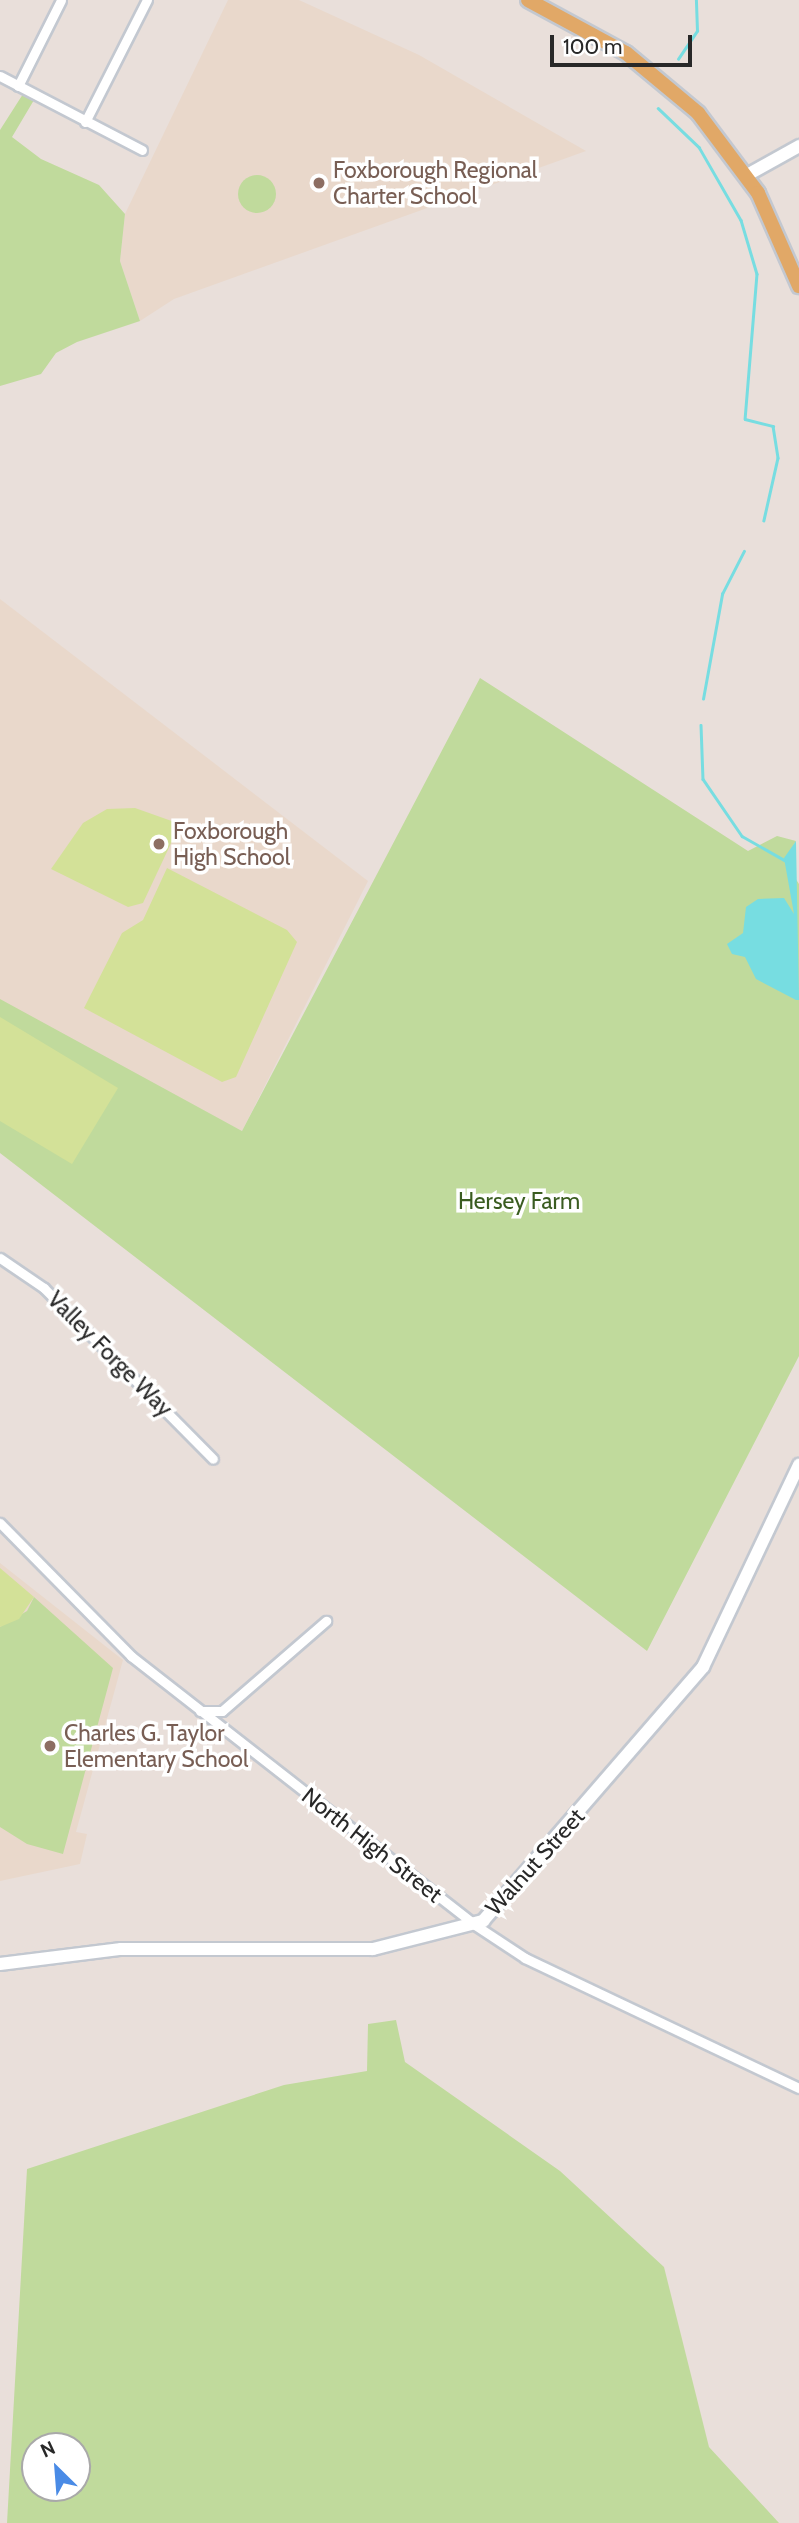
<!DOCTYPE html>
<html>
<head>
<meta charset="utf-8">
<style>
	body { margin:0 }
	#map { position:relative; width:799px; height:2523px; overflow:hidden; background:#e9dfda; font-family:Cabin,sans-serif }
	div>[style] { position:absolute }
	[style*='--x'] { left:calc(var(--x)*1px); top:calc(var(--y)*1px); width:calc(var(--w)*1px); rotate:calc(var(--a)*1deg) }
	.education>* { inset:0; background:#e9d8cb }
	.green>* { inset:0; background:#c0da9c }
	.round { border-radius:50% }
	.pitch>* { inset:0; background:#d3e198 }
	.water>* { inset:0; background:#77dde1 }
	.stream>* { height:2.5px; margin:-1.25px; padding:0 1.25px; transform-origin:1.25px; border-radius:1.25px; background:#77dde1 }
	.roads { filter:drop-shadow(2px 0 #c3c8d0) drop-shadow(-2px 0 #c3c8d0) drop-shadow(0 2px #c3c8d0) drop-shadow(0 -2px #c3c8d0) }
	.street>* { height:9px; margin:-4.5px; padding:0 4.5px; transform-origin:4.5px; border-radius:4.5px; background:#fff }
	.secondary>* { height:12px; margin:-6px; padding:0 6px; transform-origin:6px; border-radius:6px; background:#fff }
	.primary>* { height:14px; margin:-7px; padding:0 7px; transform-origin:7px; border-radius:7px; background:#e1a867 }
	.dots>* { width:19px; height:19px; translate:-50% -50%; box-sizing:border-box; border:4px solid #fff; border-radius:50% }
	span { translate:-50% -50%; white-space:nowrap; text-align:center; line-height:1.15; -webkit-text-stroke:7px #fff; paint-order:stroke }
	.education-label { font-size:23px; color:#785e54 }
	.left { translate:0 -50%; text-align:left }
	.park-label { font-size:23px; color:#3a5c20 }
	.street-label { font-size:23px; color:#282828 }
	.north { position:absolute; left:21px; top:2432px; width:70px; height:70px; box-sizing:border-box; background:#fff; border:2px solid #a9a9a9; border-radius:50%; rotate:335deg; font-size:19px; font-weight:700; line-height:28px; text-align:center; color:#282828 }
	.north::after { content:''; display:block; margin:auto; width:24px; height:32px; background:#4a8be6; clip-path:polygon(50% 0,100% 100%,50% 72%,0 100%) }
	.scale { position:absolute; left:550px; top:35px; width:142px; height:32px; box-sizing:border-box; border:4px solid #282828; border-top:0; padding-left:9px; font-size:21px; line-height:24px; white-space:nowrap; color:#282828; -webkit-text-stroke:5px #fff; paint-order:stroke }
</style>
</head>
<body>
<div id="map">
	<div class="education">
		<i style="clip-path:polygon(228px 0,299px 0,419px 55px,586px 151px,174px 299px,140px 321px,120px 261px,125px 214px)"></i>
		<i style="clip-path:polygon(0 599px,368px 881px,242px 1131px,0 1004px)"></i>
		<i style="clip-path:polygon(0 1563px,123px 1660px,76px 1832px,87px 1834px,80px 1864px,0 1881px)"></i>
	</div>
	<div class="green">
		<i style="clip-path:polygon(23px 94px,34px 100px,12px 137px,41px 159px,99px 185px,125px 214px,120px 261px,140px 321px,77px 342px,56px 353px,41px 374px,0 386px,0 130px)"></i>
		<i class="round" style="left:238px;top:175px;width:38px;height:38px"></i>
		<i style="clip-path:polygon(480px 678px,748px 851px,777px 836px,796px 841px,784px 861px,799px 884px,799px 1356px,647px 1651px,0 1153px,0 999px,242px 1131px)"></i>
		<i style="clip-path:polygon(34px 1597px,113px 1668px,63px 1854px,27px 1844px,0 1827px,0 1627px,27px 1611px)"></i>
		<i style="clip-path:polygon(evenodd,396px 2020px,405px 2062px,560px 2171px,664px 2267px,709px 2447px,779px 2523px,7px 2523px,27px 2169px,284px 2085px,367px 2071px,368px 2024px,396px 2020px,35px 2446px,77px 2446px,77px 2488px,35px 2488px,35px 2446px)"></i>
	</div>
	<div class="pitch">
		<i style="clip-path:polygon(135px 808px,180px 824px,143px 903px,128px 907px,51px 869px,83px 823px,107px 809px)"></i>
		<i style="clip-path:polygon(167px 868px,287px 930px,297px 942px,236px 1077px,222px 1082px,84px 1008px,122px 933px,143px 920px)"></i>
		<i style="clip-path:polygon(0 1017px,118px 1088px,72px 1164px,0 1121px)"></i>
		<i style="clip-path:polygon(0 1568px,34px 1597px,19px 1619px,0 1627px)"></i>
	</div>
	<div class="water">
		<i style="clip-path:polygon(796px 841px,799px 1000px,796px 1000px,756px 979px,745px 957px,732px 954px,727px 944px,743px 933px,746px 907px,758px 899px,784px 898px,794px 914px,784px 858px)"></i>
	</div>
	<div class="stream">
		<i style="--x:678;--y:59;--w:34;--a:-56"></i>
		<i style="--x:697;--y:31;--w:31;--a:-92"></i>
		<i style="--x:658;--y:108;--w:57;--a:43.6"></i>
		<i style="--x:699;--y:147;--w:84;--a:60.1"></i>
		<i style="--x:741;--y:220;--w:56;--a:73.5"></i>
		<i style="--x:757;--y:274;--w:145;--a:94.7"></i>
		<i style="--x:745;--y:419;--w:29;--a:14"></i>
		<i style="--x:773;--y:426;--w:32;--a:81"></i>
		<i style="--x:778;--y:458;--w:64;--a:102.7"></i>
		<i style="--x:703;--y:699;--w:107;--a:-79.7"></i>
		<i style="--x:722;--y:594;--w:48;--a:-62.9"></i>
		<i style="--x:701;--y:725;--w:54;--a:87.9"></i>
		<i style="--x:703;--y:779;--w:69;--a:55.6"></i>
		<i style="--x:742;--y:836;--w:51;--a:29.6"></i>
	</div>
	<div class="roads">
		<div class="street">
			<i style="--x:0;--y:76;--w:160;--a:27.5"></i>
			<i style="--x:18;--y:86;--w:96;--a:-63.4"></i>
			<i style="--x:85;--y:122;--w:137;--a:-63.1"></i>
			<i style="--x:0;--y:1258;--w:53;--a:34.3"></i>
			<i style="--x:44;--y:1288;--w:240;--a:45.3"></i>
			<i style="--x:0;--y:1523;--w:187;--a:45.4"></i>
			<i style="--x:131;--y:1656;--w:437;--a:38"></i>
			<i style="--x:475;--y:1925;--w:60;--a:33.4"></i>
			<i style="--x:525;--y:1958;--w:303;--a:25.4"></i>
			<i style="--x:200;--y:1711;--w:22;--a:0"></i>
			<i style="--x:222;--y:1711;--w:138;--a:-40.9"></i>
		</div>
		<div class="secondary">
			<i style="--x:747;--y:175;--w:60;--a:-29.1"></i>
			<i style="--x:0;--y:1964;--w:122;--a:-7.1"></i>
			<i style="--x:121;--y:1949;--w:252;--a:0"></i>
			<i style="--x:373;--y:1949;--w:114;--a:-14.3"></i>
			<i style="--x:483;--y:1921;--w:336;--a:-49.1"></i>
			<i style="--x:703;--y:1667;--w:224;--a:-64.6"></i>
		</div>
		<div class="primary">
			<i style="--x:528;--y:0;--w:111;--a:28.4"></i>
			<i style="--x:626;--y:53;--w:94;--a:39.8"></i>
			<i style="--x:698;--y:113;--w:100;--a:53.1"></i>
			<i style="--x:758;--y:193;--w:102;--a:66.2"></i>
		</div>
	</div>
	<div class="dots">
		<i style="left:319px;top:183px;background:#8d6e63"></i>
		<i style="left:159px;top:844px;background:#8d6e63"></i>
		<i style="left:50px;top:1746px;background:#8d6e63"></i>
	</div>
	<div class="education-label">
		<span class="left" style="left:333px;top:183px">Foxborough Regional<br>Charter School</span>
		<span class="left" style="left:173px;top:844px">Foxborough<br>High School</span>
		<span class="left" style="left:64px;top:1746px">Charles G. Taylor<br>Elementary School</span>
	</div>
	<div class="park-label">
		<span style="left:519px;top:1201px">Hersey Farm</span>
	</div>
	<div class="street-label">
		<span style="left:110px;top:1354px;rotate:45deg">Valley Forge Way</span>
		<span style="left:372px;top:1845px;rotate:38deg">North High Street</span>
		<span style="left:535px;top:1862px;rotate:-48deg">Walnut Street</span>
	</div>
	<div class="north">N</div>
	<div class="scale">100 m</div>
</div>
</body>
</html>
